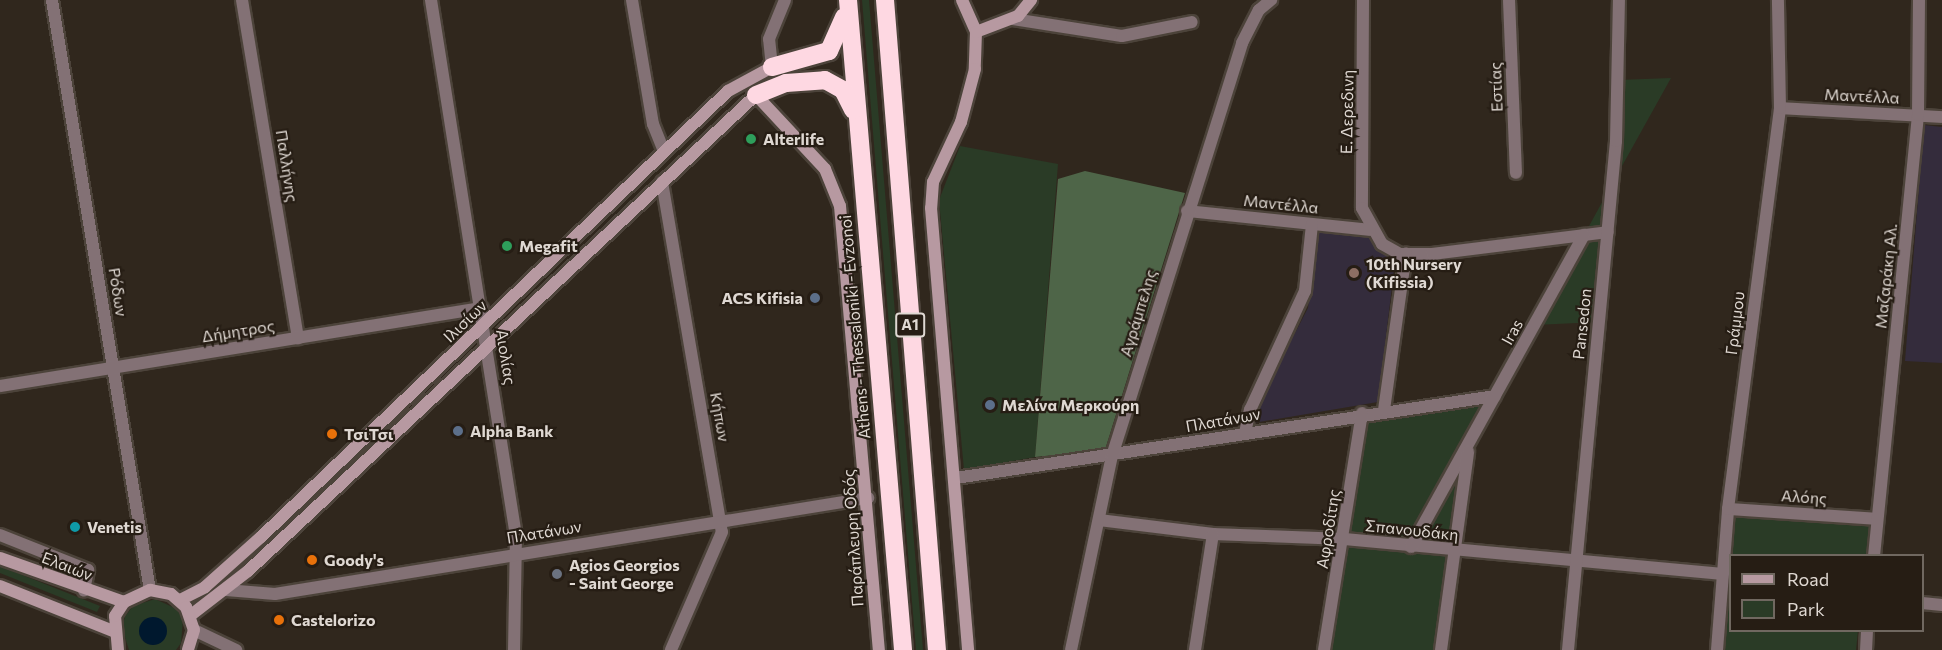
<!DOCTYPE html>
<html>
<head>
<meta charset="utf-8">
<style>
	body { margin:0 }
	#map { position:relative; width:1942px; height:650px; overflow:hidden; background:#30271d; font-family:Commissioner,sans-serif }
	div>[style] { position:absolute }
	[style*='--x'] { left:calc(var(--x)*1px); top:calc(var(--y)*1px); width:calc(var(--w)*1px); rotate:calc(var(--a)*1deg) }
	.education>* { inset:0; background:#342c3c }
	.green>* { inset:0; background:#2a3b26 }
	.forest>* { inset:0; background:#4e6548 }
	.water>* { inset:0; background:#00182e }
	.round { border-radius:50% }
	.roads { filter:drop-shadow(2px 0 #4c433a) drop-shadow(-2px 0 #4c433a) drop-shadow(0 2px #4c433a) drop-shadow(0 -2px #4c433a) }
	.street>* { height:12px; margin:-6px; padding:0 6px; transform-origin:6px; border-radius:6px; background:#837175 }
	.secondary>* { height:12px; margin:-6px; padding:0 6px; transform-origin:6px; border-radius:6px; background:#b799a1 }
	.highway>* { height:18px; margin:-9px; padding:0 9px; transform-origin:9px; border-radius:9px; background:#fed8e2 }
	.dots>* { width:16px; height:16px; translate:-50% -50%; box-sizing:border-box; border:3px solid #261d14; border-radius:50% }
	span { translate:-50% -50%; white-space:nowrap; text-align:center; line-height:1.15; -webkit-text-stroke:4.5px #261d14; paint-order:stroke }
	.shield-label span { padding:2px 4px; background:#261d14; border:2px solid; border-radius:4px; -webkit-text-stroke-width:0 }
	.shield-label { font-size:15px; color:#dfd8d2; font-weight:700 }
	.street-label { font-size:16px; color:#dfd8d2 }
	.poi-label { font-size:16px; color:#dfd8d2; font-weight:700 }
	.left { translate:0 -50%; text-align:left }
	.right { translate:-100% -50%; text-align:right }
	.legend { position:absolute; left:1729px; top:554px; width:195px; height:78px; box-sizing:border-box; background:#261d14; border:2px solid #706860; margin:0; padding:8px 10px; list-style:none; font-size:18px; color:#dfd8d2 }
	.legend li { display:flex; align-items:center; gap:12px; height:30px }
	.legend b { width:30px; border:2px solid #706860 }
</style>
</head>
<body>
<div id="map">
	<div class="education">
		<i style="clip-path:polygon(1924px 125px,1942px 127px,1942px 363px,1905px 361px)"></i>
		<i style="clip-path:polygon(1317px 230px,1371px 238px,1395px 262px,1378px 402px,1253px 423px,1255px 410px,1308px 308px)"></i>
	</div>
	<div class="green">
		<i style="clip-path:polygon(862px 0,869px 0,923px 650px,916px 650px)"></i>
		<i style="clip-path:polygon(1671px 78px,1612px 184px,1598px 322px,1535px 325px,1612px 184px,1618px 80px)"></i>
		<i style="clip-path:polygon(960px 146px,1058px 164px,1035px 457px,964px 470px,939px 200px)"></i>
		<i style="clip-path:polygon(1481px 399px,1443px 650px,1323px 650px,1362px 413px)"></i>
		<i style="clip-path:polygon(1728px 509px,1870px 523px,1866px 555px,1730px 556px,1730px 630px,1858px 631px,1856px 650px,1717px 650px)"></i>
		<i style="clip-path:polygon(0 566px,100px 606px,97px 612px,0 573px)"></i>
		<i style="clip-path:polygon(155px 599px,177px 609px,183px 620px,181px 643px,176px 650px,129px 650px,122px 628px,125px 616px,133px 606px)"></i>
	</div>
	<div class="forest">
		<i style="clip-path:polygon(1085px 171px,1185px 193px,1105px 450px,1035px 457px,1058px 179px)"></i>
	</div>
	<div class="water">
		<i class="round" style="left:139px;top:617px;width:28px;height:28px"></i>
	</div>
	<div class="roads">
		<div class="street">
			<i style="--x:52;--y:0;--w:598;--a:80.57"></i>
			<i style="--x:242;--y:0;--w:343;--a:80.6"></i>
			<i style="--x:431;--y:0;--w:543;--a:80.99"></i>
			<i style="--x:516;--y:536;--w:114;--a:91"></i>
			<i style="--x:632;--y:0;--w:126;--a:80.4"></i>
			<i style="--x:653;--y:124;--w:29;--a:68"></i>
			<i style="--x:1363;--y:0;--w:208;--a:90.3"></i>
			<i style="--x:1362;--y:208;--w:41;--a:60.9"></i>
			<i style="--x:1382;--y:244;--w:21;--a:29"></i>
			<i style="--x:1400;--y:254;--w:32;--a:0"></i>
			<i style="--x:1432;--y:254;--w:177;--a:-7.1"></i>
			<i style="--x:1509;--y:0;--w:173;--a:87.7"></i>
			<i style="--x:1013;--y:19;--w:110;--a:8.9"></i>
			<i style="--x:1122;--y:36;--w:71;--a:-11.3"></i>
			<i style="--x:772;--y:67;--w:28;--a:-96"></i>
			<i style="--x:769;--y:39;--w:42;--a:-67.7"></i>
			<i style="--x:1780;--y:108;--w:162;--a:3.2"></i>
			<i style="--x:662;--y:182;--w:355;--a:80.3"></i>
			<i style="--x:722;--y:532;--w:129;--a:113.4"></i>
			<i style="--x:1187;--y:211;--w:184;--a:5.9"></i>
			<i style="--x:0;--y:386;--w:488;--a:-9.2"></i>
			<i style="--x:1384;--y:410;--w:158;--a:-82"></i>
			<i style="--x:1245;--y:433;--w:24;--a:-78"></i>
			<i style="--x:1250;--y:410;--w:131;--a:-65.2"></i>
			<i style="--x:1305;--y:291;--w:67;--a:-84"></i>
			<i style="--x:956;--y:478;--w:545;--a:-8.65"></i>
			<i style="--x:1728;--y:509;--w:149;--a:3.8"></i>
			<i style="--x:1099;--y:520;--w:115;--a:7"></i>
			<i style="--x:1213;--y:534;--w:132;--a:2.2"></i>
			<i style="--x:1345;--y:539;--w:379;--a:5.3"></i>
			<i style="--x:0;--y:535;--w:95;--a:21.7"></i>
			<i style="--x:88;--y:570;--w:21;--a:101"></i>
			<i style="--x:1411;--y:547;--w:357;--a:-61"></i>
			<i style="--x:1874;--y:556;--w:443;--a:-84.3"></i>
			<i style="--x:1918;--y:115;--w:115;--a:-89.5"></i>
			<i style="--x:226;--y:590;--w:49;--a:4.7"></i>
			<i style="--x:275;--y:594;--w:601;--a:-9.2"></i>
			<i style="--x:1922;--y:603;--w:20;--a:6"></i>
			<i style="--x:194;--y:630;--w:47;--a:25.5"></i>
			<i style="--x:1071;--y:650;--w:198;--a:-78.1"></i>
			<i style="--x:1112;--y:456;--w:433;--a:-72.5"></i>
			<i style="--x:1242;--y:43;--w:37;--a:-63"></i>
			<i style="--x:1259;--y:10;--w:16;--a:-40"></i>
			<i style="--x:1195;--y:650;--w:117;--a:-81.2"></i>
			<i style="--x:1324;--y:650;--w:240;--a:-80.9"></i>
			<i style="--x:1441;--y:650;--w:200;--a:-82.2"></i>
			<i style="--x:1568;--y:650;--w:511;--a:-84.61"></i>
			<i style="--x:1616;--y:141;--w:141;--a:-88.8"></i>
			<i style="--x:1717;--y:650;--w:141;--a:-85.5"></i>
			<i style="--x:1728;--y:509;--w:404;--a:-82.6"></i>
			<i style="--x:1780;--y:108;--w:108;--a:-91.1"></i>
			<i style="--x:1866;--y:650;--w:20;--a:-87"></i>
		</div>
		<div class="secondary">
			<i style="--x:962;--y:0;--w:35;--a:66"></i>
			<i style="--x:976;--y:32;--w:37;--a:92"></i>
			<i style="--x:975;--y:69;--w:55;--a:104.8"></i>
			<i style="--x:961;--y:122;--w:66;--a:115"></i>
			<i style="--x:933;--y:182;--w:26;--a:94"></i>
			<i style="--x:931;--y:208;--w:444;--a:85.2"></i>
			<i style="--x:976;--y:32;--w:45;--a:-20.9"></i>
			<i style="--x:1018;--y:16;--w:21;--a:-51"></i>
			<i style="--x:0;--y:558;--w:132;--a:19.5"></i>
			<i style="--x:0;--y:586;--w:122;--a:21.7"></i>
			<i style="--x:180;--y:600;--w:28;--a:-27"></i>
			<i style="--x:205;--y:587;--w:75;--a:-41.8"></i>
			<i style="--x:261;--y:537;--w:646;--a:-43.68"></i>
			<i style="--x:728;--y:91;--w:50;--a:-28.6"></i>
			<i style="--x:191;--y:615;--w:72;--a:-37.7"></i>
			<i style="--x:248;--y:571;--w:696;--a:-43.14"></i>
			<i style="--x:756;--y:95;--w:101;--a:47"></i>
			<i style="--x:825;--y:169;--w:40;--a:68"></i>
			<i style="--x:840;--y:206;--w:446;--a:85"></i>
			<i style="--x:118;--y:650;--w:34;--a:-95"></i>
			<i style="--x:115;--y:616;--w:17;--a:-57"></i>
			<i style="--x:124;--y:602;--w:29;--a:-25"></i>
			<i style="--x:150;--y:590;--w:21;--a:11"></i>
			<i style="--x:171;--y:594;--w:20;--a:41"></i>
			<i style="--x:186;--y:607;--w:24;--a:71"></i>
			<i style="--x:194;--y:630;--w:21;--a:107"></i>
		</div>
		<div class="highway">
			<i style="--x:848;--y:0;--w:652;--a:85.16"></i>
			<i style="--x:885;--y:0;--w:652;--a:85.43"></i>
			<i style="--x:772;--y:67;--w:59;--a:-15.7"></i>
			<i style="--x:829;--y:51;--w:37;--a:-66"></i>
			<i style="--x:756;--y:95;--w:32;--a:-22"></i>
			<i style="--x:786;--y:83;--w:39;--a:-4"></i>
			<i style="--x:825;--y:80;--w:21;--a:29"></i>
			<i style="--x:843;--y:90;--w:22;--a:63"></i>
		</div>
	</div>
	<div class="dots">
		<i style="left:751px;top:139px;background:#2e9e5b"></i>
		<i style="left:507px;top:246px;background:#2e9e5b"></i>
		<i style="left:1354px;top:273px;background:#8d6e63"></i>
		<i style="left:815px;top:298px;background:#5c6f8a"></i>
		<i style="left:990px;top:405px;background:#5c6f8a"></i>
		<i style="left:458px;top:431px;background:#5c6f8a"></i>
		<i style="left:332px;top:434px;background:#e8710a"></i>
		<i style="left:75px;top:527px;background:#0f9aa8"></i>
		<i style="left:312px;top:560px;background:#e8710a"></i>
		<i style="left:557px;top:574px;background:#6b7280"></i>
		<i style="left:279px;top:620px;background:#e8710a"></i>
	</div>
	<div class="shield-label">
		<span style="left:910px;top:325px">Α1</span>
	</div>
	<div class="street-label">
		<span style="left:1496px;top:87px;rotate:-92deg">Εστίας</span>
		<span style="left:1862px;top:96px;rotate:3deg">Μαντέλλα</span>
		<span style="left:1347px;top:112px;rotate:-89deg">Ε. Δερεδινη</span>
		<span style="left:287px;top:166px;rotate:81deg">Παλλήνης</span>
		<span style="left:1281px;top:204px;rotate:6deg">Μαντέλλα</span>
		<span style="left:1886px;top:276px;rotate:-84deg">Μαζαράκη Αλ.</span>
		<span style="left:118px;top:292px;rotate:81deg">Ρόδων</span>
		<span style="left:1138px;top:313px;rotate:-73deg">Αγράμπελης</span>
		<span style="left:465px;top:321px;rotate:-44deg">Ιλισίων</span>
		<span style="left:1735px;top:323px;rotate:-83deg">Γράμμου</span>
		<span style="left:1582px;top:324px;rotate:-84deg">Pansedon</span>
		<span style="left:855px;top:327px;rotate:-95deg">Athens - Thessaloniki - Evzonoi</span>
		<span style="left:238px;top:331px;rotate:-9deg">Δήμητρος</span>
		<span style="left:1512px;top:332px;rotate:-61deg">Iras</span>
		<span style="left:506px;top:357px;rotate:81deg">Αιολίας</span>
		<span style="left:720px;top:417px;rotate:80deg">Κήπων</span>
		<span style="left:1223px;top:420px;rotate:-10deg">Πλατάνων</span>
		<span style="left:1804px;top:497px;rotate:4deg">Αλόης</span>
		<span style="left:1328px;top:529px;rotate:-81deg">Αφροδίτης</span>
		<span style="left:1412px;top:530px;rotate:6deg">Σπανουδάκη</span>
		<span style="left:544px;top:532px;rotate:-9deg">Πλατάνων</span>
		<span style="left:853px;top:538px;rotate:-94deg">Παράπλευρη Οδός</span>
		<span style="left:67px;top:566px;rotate:21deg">Ελαιών</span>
	</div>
	<div class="poi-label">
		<span class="left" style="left:763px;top:139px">Alterlife</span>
		<span class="left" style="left:519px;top:246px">Megafit</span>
		<span class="left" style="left:1366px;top:273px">10th Nursery<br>(Kifissia)</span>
		<span class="right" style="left:803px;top:298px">ACS Kifisia</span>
		<span class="left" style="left:1002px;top:405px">Μελίνα Μερκούρη</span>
		<span class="left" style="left:470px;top:431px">Alpha Bank</span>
		<span class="left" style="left:344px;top:434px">ΤσιΤσι</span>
		<span class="left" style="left:87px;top:527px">Venetis</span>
		<span class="left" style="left:324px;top:560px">Goody's</span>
		<span class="left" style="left:569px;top:574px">Agios Georgios<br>- Saint George</span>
		<span class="left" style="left:291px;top:620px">Castelorizo</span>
	</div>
	<ul class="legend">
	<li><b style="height:8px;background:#b799a1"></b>Road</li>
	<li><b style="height:16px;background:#2a3b26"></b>Park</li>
	</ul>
</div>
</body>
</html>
